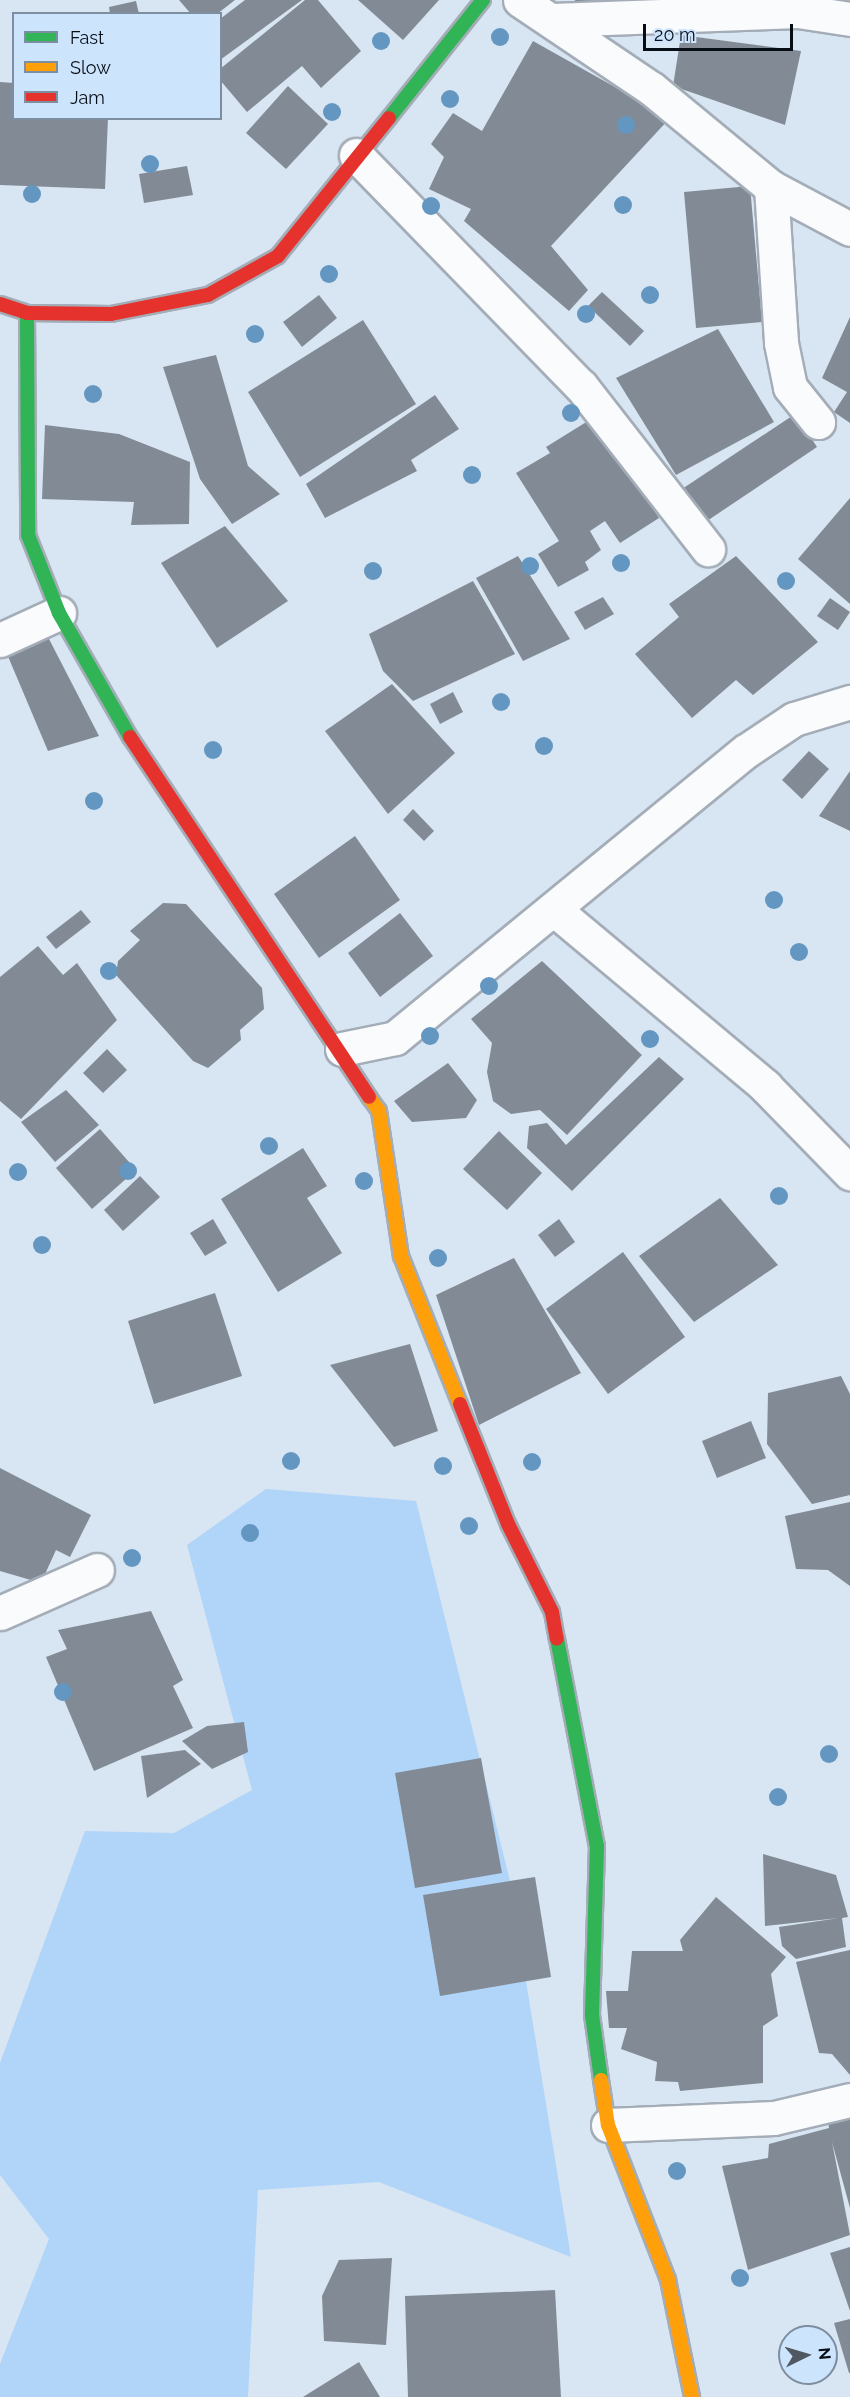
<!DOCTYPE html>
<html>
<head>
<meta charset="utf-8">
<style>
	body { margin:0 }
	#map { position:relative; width:850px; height:2397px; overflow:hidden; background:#d8e5f2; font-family:Raleway,sans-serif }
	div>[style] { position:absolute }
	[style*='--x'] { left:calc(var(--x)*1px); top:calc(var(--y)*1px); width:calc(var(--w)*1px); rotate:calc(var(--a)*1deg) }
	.green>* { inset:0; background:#b1d4f9 }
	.building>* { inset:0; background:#828b95 }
	.roads { filter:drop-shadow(2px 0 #a4adb7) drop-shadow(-2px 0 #a4adb7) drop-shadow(0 2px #a4adb7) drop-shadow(0 -2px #a4adb7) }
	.street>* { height:33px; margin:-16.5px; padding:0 16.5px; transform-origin:16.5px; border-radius:16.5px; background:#f9fbfd }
	.fast>* { height:14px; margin:-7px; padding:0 7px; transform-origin:7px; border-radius:7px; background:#30b455 }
	.slow>* { height:14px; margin:-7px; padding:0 7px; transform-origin:7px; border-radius:7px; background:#ff9f0a }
	.jam>* { height:14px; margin:-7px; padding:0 7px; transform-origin:7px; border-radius:7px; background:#e5322d }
	.trees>* { width:18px; height:18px; margin:-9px; border-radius:50%; background:#6396c0 }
	span { translate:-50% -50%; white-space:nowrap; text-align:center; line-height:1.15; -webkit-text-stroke:6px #cde4fd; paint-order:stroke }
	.legend { position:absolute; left:12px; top:12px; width:210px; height:108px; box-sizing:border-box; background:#cde4fd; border:2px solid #7d8ea0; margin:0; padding:8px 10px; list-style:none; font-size:18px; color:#060d15 }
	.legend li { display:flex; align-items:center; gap:12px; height:30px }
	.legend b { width:30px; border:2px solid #7d8ea0 }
	.north { position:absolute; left:778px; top:2325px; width:60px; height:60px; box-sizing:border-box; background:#cde4fd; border:2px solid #7d8ea0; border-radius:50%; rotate:85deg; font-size:16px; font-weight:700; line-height:24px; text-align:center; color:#060d15 }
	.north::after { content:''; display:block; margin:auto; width:21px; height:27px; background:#505962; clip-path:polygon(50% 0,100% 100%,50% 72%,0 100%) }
	.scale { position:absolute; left:643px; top:24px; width:150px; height:27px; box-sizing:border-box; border:3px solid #060d15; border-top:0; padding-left:8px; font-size:18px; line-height:21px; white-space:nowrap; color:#060d15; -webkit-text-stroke:4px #cde4fd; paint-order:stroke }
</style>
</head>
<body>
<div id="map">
	<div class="green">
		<i style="clip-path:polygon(266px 1489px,416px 1501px,509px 1877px,571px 2257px,379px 2182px,258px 2190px,248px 2397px,0 2397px,0 2364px,49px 2239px,0 2175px,0 2063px,85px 1831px,174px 1833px,252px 1790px,187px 1545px)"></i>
	</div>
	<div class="building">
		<i style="clip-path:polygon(179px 0,235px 0,217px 14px,191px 14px)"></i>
		<i style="clip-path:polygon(245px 0,302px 0,220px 60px,220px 19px)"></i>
		<i style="clip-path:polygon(305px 0,318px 0,361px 51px,321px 88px,302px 66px,247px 112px,220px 80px,220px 69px)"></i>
		<i style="clip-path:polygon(358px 0,439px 0,403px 40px)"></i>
		<i style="clip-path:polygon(574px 0,606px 0,598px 14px)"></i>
		<i style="clip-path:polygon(136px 1px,139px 14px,110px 14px,109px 7px)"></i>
		<i style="clip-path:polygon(681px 35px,801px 51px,785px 125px,673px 86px)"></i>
		<i style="clip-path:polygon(533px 41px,670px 118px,551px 246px,588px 290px,569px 311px,464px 221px,471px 209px,429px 189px,444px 157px,431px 144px,453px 113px,482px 131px)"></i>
		<i style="clip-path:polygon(0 82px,14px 83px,14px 118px,108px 118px,105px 189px,0 185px)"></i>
		<i style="clip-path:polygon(288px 86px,328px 124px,286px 169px,246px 133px)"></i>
		<i style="clip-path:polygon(187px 166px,193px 195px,144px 203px,139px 174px)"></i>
		<i style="clip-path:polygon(750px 186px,762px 322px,696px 328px,684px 192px)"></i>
		<i style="clip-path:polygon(602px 292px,644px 331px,630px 346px,588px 306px)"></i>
		<i style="clip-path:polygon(319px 295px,337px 318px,302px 347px,283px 322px)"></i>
		<i style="clip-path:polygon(850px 317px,850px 423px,834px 412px,847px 392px,822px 378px)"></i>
		<i style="clip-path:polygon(363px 320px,416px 404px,300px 477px,248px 392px)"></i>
		<i style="clip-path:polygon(718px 329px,774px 422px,676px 475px,616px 378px)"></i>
		<i style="clip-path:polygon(216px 355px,248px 466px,280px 494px,232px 524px,200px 479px,163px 367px)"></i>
		<i style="clip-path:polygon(435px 395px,459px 429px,411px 460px,417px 471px,325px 518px,306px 484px)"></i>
		<i style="clip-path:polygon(795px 414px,817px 447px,701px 525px,679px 491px)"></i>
		<i style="clip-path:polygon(596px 416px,659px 518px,620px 543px,605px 521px,590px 531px,601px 550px,585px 562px,589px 570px,558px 587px,538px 554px,559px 541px,516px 473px,550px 453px,546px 447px)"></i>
		<i style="clip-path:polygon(45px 425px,119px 434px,190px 462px,189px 524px,131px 525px,134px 502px,42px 499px)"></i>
		<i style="clip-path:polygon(850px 498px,850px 604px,798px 559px)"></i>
		<i style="clip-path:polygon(225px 526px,288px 601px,217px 648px,161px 563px)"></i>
		<i style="clip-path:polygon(518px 556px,570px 639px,523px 661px,476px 578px)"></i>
		<i style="clip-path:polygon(736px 556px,818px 642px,753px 695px,736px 680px,692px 718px,635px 654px,679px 617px,669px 604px)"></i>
		<i style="clip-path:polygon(473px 581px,515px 654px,413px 701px,383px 671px,369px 634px)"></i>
		<i style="clip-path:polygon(603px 597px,614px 614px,585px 630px,574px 612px)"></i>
		<i style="clip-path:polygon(830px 598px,850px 612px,838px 630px,817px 616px)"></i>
		<i style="clip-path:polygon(48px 637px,99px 736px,48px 751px,7px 654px)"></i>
		<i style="clip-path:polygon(392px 684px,455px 753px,388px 814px,325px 731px)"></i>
		<i style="clip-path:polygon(453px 692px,463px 712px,440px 724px,430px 704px)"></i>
		<i style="clip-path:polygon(809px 751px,829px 769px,802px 799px,782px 780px)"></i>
		<i style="clip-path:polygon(850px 771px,850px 831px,819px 816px)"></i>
		<i style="clip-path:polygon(413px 809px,434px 831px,424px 841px,403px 820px)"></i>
		<i style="clip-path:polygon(355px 836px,400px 900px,319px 958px,274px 894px)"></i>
		<i style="clip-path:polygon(163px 903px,186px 904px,262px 988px,264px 1009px,240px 1030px,241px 1040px,208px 1068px,193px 1061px,116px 975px,118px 961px,140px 940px,130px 931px)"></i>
		<i style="clip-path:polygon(81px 910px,91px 922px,56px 949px,46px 937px)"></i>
		<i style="clip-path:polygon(400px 913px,433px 956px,380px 997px,348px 953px)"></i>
		<i style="clip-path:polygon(38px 946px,63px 975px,77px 963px,117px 1020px,21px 1119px,0 1101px,0 977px)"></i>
		<i style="clip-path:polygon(542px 961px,642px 1055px,567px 1135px,540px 1110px,511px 1114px,493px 1101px,487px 1072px,492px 1043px,471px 1019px)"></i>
		<i style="clip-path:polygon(107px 1049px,127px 1070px,103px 1093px,83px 1073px)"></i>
		<i style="clip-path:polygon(659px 1057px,684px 1079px,572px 1191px,527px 1148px,529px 1126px,547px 1123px,566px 1145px)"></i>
		<i style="clip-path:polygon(448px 1063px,477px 1100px,466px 1118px,412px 1122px,394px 1101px)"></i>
		<i style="clip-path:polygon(66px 1090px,99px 1125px,55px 1162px,21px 1122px)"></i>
		<i style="clip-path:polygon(100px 1129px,136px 1170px,92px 1209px,56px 1168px)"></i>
		<i style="clip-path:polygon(499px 1131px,542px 1173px,507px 1210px,463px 1169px)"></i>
		<i style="clip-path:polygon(303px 1148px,327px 1186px,307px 1198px,342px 1253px,278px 1292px,221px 1199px)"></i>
		<i style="clip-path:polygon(140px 1176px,160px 1197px,123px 1231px,104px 1210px)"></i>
		<i style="clip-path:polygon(720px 1198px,778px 1265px,694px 1322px,639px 1256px)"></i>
		<i style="clip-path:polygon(213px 1219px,227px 1243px,205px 1256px,190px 1233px)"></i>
		<i style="clip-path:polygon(559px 1219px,575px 1242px,555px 1257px,538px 1235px)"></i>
		<i style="clip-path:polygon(623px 1252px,685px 1337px,608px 1394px,546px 1309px)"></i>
		<i style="clip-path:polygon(514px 1258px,581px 1373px,479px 1425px,436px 1295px)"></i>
		<i style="clip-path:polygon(215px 1293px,242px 1376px,154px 1404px,128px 1321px)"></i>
		<i style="clip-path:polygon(410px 1344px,438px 1431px,394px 1447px,330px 1365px)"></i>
		<i style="clip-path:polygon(841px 1376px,850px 1394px,850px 1495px,812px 1504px,767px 1444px,768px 1393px)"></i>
		<i style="clip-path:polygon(751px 1421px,766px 1458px,717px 1478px,702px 1441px)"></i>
		<i style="clip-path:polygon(0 1468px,91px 1515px,70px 1557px,56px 1550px,41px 1583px,0 1571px)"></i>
		<i style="clip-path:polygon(850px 1502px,850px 1586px,828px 1570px,796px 1569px,785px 1516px)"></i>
		<i style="clip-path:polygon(151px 1611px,183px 1680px,173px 1686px,193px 1728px,94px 1771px,46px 1657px,67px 1649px,58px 1630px)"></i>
		<i style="clip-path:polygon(244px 1722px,248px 1752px,212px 1769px,182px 1741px,207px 1726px)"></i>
		<i style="clip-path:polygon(185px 1750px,201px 1764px,147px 1798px,141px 1756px)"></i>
		<i style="clip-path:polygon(481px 1758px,502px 1873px,415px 1888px,395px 1773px)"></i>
		<i style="clip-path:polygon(763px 1854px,836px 1875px,848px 1917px,842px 1918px,846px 1947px,796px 1959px,782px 1946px,779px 1927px,839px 1918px,765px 1926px)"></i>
		<i style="clip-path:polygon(535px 1877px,551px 1977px,440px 1996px,423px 1895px)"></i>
		<i style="clip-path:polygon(716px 1897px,786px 1957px,771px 1974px,778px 2016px,763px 2026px,763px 2083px,680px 2091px,678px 2082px,655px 2081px,657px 2062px,621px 2049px,627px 2028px,609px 2028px,606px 1991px,628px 1991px,632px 1951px,683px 1951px,680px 1940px)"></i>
		<i style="clip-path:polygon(850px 1950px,850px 2075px,832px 2054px,819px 2053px,796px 1962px)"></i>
		<i style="clip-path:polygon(850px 2114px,850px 2208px,832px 2142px,850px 2235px,748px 2270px,722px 2166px,768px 2158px,769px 2144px,829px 2128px,828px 2121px)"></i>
		<i style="clip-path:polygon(850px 2247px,850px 2311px,830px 2253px)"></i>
		<i style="clip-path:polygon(392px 2258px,386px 2345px,324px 2341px,322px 2296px,339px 2260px)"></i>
		<i style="clip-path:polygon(555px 2290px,561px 2397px,408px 2397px,405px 2296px)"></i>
		<i style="clip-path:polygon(850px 2319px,850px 2373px,849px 2373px,834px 2323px)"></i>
		<i style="clip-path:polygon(359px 2362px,380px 2397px,303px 2397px)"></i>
	</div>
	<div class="roads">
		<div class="street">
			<i style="--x:520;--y:0;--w:159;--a:34"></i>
			<i style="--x:652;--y:89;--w:154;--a:39.5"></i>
			<i style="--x:771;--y:187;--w:89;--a:28"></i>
			<i style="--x:552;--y:20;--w:246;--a:-2.1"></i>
			<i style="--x:798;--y:11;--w:53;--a:8.7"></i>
			<i style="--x:356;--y:155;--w:322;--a:45.8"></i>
			<i style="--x:581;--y:386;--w:207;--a:52.1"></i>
			<i style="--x:771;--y:187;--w:156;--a:86.3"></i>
			<i style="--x:781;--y:343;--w:45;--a:78.4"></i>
			<i style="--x:790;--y:387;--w:45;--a:51.3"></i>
			<i style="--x:0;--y:640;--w:65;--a:-24.6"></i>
			<i style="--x:556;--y:911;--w:273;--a:39.9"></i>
			<i style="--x:765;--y:1086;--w:122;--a:45.7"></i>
			<i style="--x:342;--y:1049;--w:54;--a:-11.7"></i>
			<i style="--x:395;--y:1038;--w:453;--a:-39.3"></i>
			<i style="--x:746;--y:751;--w:58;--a:-33.7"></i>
			<i style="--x:794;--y:719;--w:59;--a:-16.9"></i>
			<i style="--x:0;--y:1613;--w:106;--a:-23.9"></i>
			<i style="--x:608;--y:2125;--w:166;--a:-2.4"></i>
			<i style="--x:774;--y:2118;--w:78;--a:-13.3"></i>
		</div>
		<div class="fast">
			<i style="--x:389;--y:118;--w:151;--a:-51.5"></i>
			<i style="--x:27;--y:313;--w:222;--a:89.7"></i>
			<i style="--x:28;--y:535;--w:84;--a:68.3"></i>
			<i style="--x:59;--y:613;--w:143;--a:60.2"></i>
			<i style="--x:557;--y:1639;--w:211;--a:79.1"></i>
			<i style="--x:597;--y:1846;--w:169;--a:91.7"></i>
			<i style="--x:592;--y:2015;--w:66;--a:82.1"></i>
		</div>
		<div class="slow">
			<i style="--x:369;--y:1097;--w:17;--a:54"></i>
			<i style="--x:379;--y:1111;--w:147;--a:81.4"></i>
			<i style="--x:401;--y:1256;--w:159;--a:68.3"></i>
			<i style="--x:601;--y:2080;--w:46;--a:81.2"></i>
			<i style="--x:608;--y:2125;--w:166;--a:68.8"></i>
			<i style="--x:668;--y:2280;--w:119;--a:78.4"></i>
		</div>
		<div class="jam">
			<i style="--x:0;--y:304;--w:28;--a:18"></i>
			<i style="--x:27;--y:313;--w:84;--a:0.7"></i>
			<i style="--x:111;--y:314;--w:99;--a:-11.1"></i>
			<i style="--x:208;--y:295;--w:80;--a:-29.1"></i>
			<i style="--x:278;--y:256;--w:177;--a:-51.2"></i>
			<i style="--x:130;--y:737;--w:432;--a:56.4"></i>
			<i style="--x:460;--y:1404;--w:129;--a:68.2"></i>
			<i style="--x:508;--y:1524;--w:98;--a:63.4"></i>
			<i style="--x:552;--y:1612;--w:27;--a:80"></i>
		</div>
	</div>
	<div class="trees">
		<i style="left:500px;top:37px"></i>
		<i style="left:381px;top:41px"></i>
		<i style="left:450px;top:99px"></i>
		<i style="left:332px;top:112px"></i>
		<i style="left:626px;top:125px"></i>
		<i style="left:150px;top:164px"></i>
		<i style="left:32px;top:194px"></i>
		<i style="left:623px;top:205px"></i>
		<i style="left:431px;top:206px"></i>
		<i style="left:329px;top:274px"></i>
		<i style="left:650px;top:295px"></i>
		<i style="left:586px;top:314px"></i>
		<i style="left:255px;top:334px"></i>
		<i style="left:93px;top:394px"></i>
		<i style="left:571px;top:413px"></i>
		<i style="left:472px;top:475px"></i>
		<i style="left:621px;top:563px"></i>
		<i style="left:530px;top:566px"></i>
		<i style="left:373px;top:571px"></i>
		<i style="left:786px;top:581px"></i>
		<i style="left:501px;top:702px"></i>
		<i style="left:544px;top:746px"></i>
		<i style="left:213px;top:750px"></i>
		<i style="left:94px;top:801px"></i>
		<i style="left:774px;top:900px"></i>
		<i style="left:799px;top:952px"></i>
		<i style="left:109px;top:971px"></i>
		<i style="left:489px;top:986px"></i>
		<i style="left:430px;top:1036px"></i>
		<i style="left:650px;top:1039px"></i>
		<i style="left:269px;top:1146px"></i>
		<i style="left:128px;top:1171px"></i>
		<i style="left:18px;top:1172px"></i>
		<i style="left:364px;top:1181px"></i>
		<i style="left:779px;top:1196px"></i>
		<i style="left:42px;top:1245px"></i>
		<i style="left:438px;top:1258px"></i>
		<i style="left:291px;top:1461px"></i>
		<i style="left:532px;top:1462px"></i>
		<i style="left:443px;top:1466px"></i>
		<i style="left:469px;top:1526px"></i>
		<i style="left:250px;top:1533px"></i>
		<i style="left:132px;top:1558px"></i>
		<i style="left:63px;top:1692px"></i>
		<i style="left:829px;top:1754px"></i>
		<i style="left:778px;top:1797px"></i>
		<i style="left:677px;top:2171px"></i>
		<i style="left:740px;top:2278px"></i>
	</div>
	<ul class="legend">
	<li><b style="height:8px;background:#30b455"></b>Fast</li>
	<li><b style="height:8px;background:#ff9f0a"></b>Slow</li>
	<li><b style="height:8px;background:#e5322d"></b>Jam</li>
	</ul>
	<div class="north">N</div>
	<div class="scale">20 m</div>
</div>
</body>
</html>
